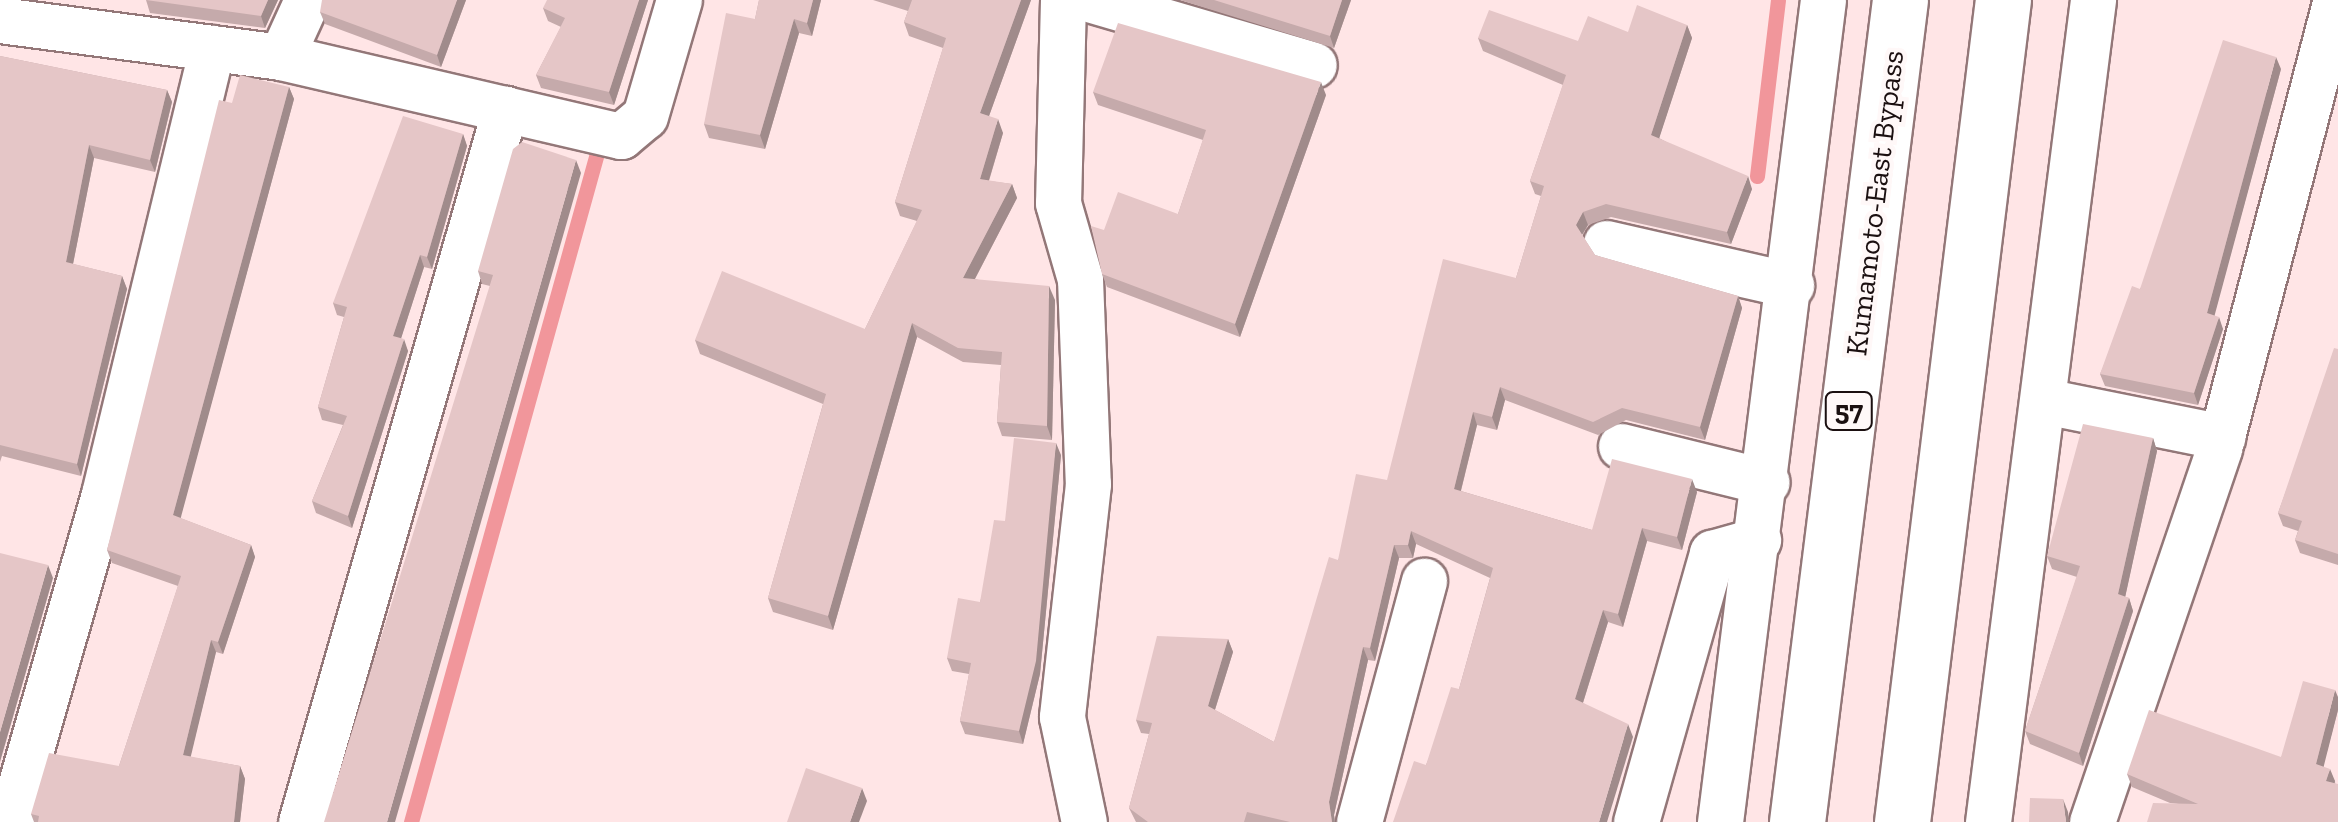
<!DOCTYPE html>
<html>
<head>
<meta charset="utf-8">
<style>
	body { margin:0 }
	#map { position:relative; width:2338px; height:822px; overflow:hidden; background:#ffe5e6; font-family:"Zilla Slab",serif }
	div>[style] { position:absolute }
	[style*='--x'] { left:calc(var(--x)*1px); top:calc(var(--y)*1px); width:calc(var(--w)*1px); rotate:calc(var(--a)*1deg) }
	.stream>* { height:15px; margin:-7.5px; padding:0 7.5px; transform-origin:7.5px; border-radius:7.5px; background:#f1969b }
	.roads { filter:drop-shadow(2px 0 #937778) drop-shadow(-2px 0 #937778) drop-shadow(0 2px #937778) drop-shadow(0 -2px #937778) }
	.minor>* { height:45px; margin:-22.5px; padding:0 22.5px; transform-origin:22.5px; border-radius:22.5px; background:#fff }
	.trunk>* { height:55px; margin:-27.5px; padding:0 27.5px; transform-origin:27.5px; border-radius:27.5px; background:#fff }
	.wall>* { inset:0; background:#c5aaab }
	.shaded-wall>* { inset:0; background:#a08b8b }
	.building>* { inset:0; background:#e5c6c7 }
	span { translate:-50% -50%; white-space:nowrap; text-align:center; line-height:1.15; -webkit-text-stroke:9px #fff8f8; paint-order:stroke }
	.shield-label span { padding:2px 8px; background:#fff8f8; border:2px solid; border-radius:8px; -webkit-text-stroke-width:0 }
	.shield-label { font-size:28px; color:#1b1011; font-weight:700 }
	.street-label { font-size:30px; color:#1b1011 }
</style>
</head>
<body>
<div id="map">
	<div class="stream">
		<i style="--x:1757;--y:176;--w:177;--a:-83.2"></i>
		<i style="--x:411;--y:822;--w:713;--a:-74.46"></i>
	</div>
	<div class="roads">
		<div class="minor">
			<i style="--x:1063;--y:0;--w:203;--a:91.4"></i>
			<i style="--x:1058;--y:203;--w:79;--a:73.9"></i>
			<i style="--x:1080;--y:279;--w:205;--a:87.8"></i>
			<i style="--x:1088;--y:484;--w:234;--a:96.4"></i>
			<i style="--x:1062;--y:717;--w:107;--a:78.2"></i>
			<i style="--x:1092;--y:0;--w:231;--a:16.3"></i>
			<i style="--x:0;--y:20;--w:283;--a:7.5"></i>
			<i style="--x:281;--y:57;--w:349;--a:13.1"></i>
			<i style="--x:621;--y:136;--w:31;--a:-40"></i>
			<i style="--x:645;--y:116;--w:121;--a:-73.7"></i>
			<i style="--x:281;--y:57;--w:63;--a:-65.5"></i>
			<i style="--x:1606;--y:243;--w:190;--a:12.8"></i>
			<i style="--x:2044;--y:401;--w:182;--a:11.4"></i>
			<i style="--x:1621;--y:446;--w:150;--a:13.9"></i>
			<i style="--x:10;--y:822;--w:341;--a:-74"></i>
			<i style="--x:104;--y:494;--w:459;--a:-76.4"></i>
			<i style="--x:301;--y:822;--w:742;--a:-74.03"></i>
			<i style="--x:1359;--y:822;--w:250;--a:-74.9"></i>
			<i style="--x:1636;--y:822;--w:280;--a:-74.2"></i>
			<i style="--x:1712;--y:553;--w:48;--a:-15.8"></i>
			<i style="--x:1720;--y:822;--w:828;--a:-82.86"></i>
			<i style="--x:1988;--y:822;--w:829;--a:-82.72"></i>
			<i style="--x:2092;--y:822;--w:395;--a:-71.2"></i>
			<i style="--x:2219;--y:448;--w:463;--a:-75.4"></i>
		</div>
		<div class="trunk">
			<i style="--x:1797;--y:822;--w:828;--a:-82.86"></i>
			<i style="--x:1902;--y:822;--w:828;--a:-83"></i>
		</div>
	</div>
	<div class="wall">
		<i style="clip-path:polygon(146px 0,278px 0,265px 28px,150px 13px)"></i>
		<i style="clip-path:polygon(466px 0,441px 67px,325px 24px,320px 12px)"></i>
		<i style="clip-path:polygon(648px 0,614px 105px,541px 88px,536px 75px,561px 27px,548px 21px,543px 8px)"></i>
		<i style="clip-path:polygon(759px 0,821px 0,812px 36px,799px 33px,765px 149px,709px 138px,704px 124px,755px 19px)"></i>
		<i style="clip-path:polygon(873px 0,1031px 0,989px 116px,1003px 133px,989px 181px,1012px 184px,1017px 198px,975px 279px,1055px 300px,1052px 440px,1002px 436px,997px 422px,1001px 365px,963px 362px,917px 337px,833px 630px,773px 612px,768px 598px,823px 404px,700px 354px,695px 340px,865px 329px,917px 221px,900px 216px,895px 202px,943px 48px,909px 36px,904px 22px,908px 11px)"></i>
		<i style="clip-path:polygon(1180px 0,1351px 0,1334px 48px)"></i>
		<i style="clip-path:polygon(1687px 25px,1692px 38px,1659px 138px,1752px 189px,1731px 244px,1611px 217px,1588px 225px,1582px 235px,1595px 255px,1738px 296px,1742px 308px,1705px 440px,1626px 420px,1598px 435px,1505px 400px,1497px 430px,1477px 425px,1461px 491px,1592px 530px,1697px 492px,1682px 550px,1647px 541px,1623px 627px,1608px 622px,1583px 703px,1633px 737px,1426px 765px,1459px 689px,1490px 578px,1416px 544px,1413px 558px,1399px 558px,1375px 661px,1368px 660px,1334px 815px,1335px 822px,1136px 822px,1129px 808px,1149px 734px,1141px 733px,1136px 720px,1228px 639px,1233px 652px,1215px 710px,1274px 742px,1338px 560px,1516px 278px,1541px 196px,1535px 194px,1530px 181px,1563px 85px,1483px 51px,1478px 38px,1578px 41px,1628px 32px)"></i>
		<i style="clip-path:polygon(0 56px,167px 90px,172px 102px,155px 172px,94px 158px,73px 264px,122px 276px,127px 289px,81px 476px,2px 456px,0 462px)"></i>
		<i style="clip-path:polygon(2281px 69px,2214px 315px,2223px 329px,2198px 405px,2105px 386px,2100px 374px,2140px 289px)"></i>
		<i style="clip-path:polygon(289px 87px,294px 99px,180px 518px,251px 545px,255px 557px,223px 654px,216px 652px,190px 757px,240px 766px,245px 779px,240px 822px,34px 822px,31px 814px,119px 766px,178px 586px,112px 563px,107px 550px,232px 103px)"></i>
		<i style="clip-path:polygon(1093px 92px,1326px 95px,1240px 337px,1107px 287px,1102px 274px,1104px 230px,1178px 214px,1203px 140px,1098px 105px)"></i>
		<i style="clip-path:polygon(463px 134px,467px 146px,432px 269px,424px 267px,401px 338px,408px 351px,352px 528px,316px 513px,312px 501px,343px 425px,322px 420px,318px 407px,344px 317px,337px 315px,333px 303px)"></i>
		<i style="clip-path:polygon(581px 173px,490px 286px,482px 284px,478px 271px)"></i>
		<i style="clip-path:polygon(2338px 349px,2338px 565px,2300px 553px,2295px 540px,2298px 531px,2283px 526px,2278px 513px)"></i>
		<i style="clip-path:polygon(2153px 438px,2157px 451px,2125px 597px,2129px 598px,2133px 611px,2083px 766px,2030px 744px,2025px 731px,2077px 577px,2052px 569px,2047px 556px)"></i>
		<i style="clip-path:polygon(1061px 455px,1040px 674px,1023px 744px,965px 734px,960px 721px,969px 674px,952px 671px,947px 658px,980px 602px,1005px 521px)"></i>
		<i style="clip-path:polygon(2338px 710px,2323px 766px,2335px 781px,2338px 822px,2170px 803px,2132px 787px,2127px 774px,2281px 757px)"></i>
	</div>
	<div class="shaded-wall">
		<i style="clip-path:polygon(268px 0,278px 0,265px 28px,261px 16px)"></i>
		<i style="clip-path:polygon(457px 0,466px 0,441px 67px,437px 55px)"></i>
		<i style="clip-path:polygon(639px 0,648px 0,614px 105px,609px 92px)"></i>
		<i style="clip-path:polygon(813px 0,821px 0,812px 36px,807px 23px)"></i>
		<i style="clip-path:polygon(1021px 0,1031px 0,985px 127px,980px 113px)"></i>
		<i style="clip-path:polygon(1342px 0,1351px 0,1334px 48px,1330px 36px)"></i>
		<i style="clip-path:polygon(794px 19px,799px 33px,765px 149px,760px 135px)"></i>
		<i style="clip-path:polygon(1687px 25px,1692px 38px,1656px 148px,1651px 135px)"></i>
		<i style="clip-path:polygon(2276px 57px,2281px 69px,2212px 325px,2207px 313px)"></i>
		<i style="clip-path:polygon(1321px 82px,1326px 95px,1240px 337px,1235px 324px)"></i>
		<i style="clip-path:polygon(289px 87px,294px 99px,178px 528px,173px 515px)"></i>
		<i style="clip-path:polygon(167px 90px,172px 102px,155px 172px,150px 160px)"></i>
		<i style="clip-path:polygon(998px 119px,1003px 133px,985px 193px,980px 179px)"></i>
		<i style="clip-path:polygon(463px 134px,467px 146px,432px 269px,427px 257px)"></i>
		<i style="clip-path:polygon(89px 145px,94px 158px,71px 274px,66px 262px)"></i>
		<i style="clip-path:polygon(576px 160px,581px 173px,395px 822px,387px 822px)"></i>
		<i style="clip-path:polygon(1748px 176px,1752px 189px,1731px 244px,1727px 232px)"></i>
		<i style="clip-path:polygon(1012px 184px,1017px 198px,968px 292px,963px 278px)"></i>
		<i style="clip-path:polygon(1583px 212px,1588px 225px,1580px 238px,1576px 225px)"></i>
		<i style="clip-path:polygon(420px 255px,424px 267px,398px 348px,393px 336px)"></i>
		<i style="clip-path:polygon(122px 276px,127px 289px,81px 476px,77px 464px)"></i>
		<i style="clip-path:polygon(1049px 286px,1055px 300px,1052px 440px,1047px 426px)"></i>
		<i style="clip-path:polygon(1738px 296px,1742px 308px,1705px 440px,1700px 427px)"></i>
		<i style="clip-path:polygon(2219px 317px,2223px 329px,2198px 405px,2194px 393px)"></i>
		<i style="clip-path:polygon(912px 323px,917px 337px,833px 630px,828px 616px)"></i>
		<i style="clip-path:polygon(404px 339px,408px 351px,352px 528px,348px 516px)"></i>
		<i style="clip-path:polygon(1500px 387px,1505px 400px,1497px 430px,1492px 417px)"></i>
		<i style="clip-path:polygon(1473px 412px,1477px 425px,1458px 502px,1454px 489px)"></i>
		<i style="clip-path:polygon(2153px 438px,2157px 451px,2123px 607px,2118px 594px)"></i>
		<i style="clip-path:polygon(1056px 443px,1061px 455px,1040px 674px,1023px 744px,1019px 731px)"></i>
		<i style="clip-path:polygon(1692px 479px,1697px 492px,1682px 550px,1677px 537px)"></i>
		<i style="clip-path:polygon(1642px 528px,1647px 541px,1623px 627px,1618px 614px)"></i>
		<i style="clip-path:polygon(1411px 531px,1416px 544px,1413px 558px,1408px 545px)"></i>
		<i style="clip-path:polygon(251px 545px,255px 557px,223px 654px,218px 642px)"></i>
		<i style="clip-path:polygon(1394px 545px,1399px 558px,1375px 661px,1370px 648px)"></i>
		<i style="clip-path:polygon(48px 565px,53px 578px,0 762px,0 732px)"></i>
		<i style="clip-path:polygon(2129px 598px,2133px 611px,2083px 766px,2079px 753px)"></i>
		<i style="clip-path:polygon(1603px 610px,1608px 622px,1580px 712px,1575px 699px)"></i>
		<i style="clip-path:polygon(1228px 639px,1233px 652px,1212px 719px,1208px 706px)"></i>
		<i style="clip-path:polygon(211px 640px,216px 652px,188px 768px,183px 755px)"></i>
		<i style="clip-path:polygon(1363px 647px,1368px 660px,1334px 815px,1335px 822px,1332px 822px,1329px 802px)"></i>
		<i style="clip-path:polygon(2335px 690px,2338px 697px,2338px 710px,2321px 777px,2316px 764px)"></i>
		<i style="clip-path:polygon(1628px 724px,1633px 737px,1607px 822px,1599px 822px)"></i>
		<i style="clip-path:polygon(240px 766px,245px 779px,240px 822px,234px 822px)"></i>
		<i style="clip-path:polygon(2330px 769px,2335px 781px,2331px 794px,2326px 781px)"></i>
		<i style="clip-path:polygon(862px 788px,867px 801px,859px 822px,850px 822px)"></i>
		<i style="clip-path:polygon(2063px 799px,2068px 812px,2069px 822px,2066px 822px)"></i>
	</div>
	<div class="building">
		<i style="clip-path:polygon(146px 0,268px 0,261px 16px)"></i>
		<i style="clip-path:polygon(322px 0,457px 0,437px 55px,320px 12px)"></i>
		<i style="clip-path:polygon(547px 0,639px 0,609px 92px,536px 75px,565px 18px,543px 8px)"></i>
		<i style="clip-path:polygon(759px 0,813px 0,807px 23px,794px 19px,760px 135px,704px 124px,726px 13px,755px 19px)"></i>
		<i style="clip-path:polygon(912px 0,1021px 0,980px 113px,998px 119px,980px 179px,1012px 184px,963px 278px,1049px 286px,1047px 426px,997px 422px,1002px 352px,958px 348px,912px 323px,828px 616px,768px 598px,826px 394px,695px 340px,722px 271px,865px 329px,922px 210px,895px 202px,946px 38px,904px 22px)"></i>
		<i style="clip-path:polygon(1214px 0,1342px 0,1330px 36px)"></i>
		<i style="clip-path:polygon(1637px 5px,1687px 25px,1651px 135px,1748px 176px,1727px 232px,1606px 204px,1583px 212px,1576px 225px,1595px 255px,1738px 296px,1700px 427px,1622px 408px,1593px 422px,1500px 387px,1492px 417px,1473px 412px,1454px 489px,1592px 530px,1612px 459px,1692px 479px,1677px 537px,1642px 528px,1618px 614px,1603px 610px,1575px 699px,1628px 724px,1599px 822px,1393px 822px,1414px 761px,1426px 765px,1451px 687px,1459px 689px,1493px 568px,1411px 531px,1408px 545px,1394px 545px,1370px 648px,1363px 647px,1329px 802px,1332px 822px,1290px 822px,1247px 812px,1244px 822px,1148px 822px,1129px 808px,1152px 723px,1136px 720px,1157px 636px,1228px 639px,1208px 706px,1274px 742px,1329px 557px,1338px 560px,1356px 474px,1387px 480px,1443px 259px,1516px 278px,1544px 186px,1530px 181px,1566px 75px,1478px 38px,1489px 10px,1578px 41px,1588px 16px,1628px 32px)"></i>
		<i style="clip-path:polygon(1118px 23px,1321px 82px,1235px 324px,1102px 274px,1091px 226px,1104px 230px,1118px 192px,1178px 214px,1206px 130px,1093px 92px)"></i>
		<i style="clip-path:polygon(2223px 40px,2276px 57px,2207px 313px,2219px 317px,2194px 393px,2100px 374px,2132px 286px,2140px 289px)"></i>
		<i style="clip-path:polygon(0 56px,167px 90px,150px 160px,89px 145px,66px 262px,122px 276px,77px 464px,0 445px)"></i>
		<i style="clip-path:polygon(240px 75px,289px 87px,173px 515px,251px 545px,218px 642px,211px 640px,183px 755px,240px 766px,234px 822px,38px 822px,39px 816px,31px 814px,49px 753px,119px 766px,181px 576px,107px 550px,219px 100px,232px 103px)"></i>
		<i style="clip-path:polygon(403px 116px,463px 134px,427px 257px,420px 255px,393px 336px,404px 339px,348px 516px,312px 501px,347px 416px,318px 407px,347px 307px,333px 303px)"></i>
		<i style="clip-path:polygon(522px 142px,576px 160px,387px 822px,324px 822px,493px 275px,478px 271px,513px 149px)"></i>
		<i style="clip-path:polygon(2334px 348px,2338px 349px,2338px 554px,2295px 540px,2302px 521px,2278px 513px)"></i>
		<i style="clip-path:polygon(2083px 424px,2153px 438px,2118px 594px,2129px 598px,2079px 753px,2025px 731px,2080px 566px,2047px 556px)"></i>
		<i style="clip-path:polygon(1014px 438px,1056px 443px,1036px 661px,1019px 731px,960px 721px,971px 663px,947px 658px,958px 598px,980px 602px,994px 520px,1005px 521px)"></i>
		<i style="clip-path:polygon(0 553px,48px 565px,0 732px)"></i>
		<i style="clip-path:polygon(2303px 681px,2335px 690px,2316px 764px,2330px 769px,2326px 781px,2338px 784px,2338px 822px,2147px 822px,2153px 803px,2198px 804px,2127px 774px,2149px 710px,2281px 757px)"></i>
		<i style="clip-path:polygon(806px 768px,862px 788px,850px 822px,787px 822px)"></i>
		<i style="clip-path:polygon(2030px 798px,2063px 799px,2066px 822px,2029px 822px)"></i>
	</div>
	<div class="shield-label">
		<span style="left:1849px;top:411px">57</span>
	</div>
	<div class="street-label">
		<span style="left:1875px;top:203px;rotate:-83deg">Kumamoto-East Bypass</span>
	</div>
</div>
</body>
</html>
